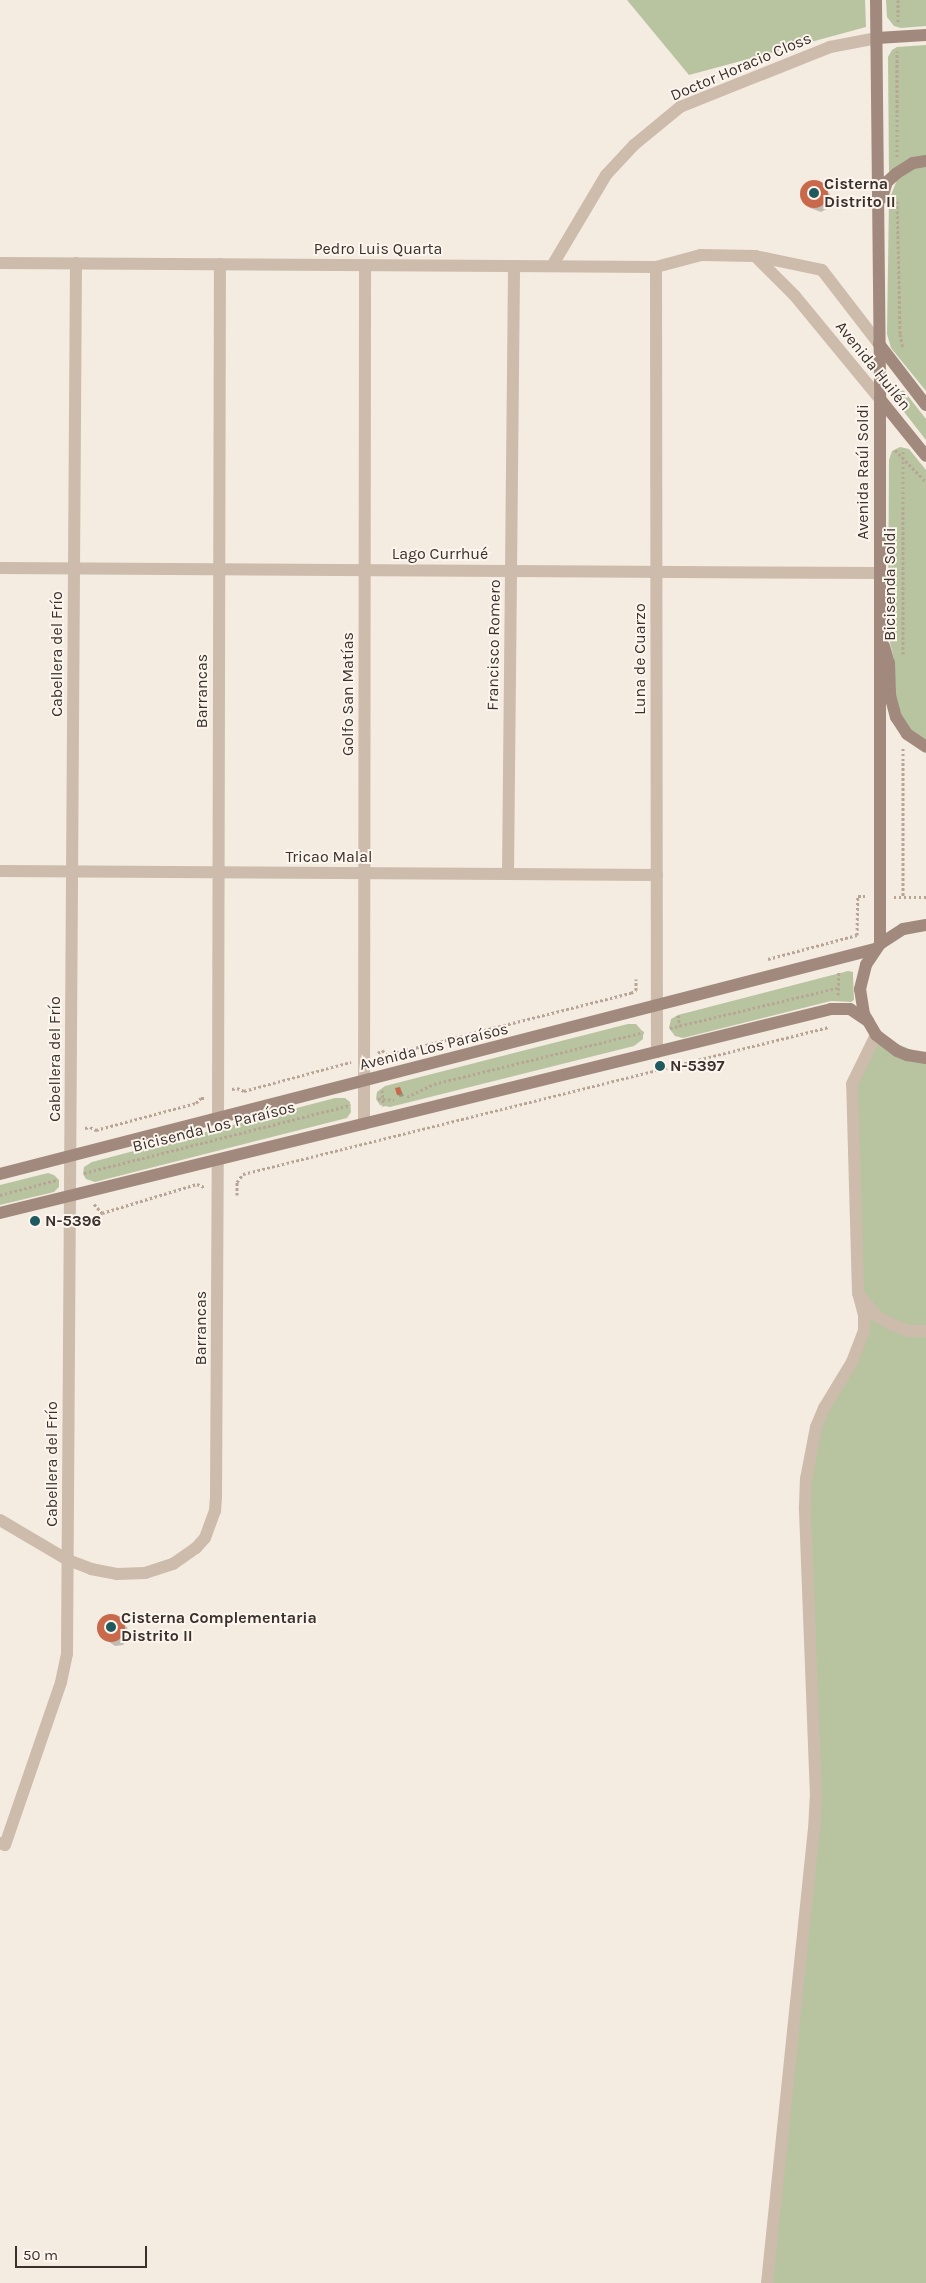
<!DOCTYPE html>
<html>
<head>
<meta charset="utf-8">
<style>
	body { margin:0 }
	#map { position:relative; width:926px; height:2283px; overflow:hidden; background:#f4ebe1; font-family:Karla,sans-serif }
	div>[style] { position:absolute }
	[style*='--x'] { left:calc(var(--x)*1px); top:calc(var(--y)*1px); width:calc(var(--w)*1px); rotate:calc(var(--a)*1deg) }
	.green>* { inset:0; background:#b8c4a0 }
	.shadow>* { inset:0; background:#0003 }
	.building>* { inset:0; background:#c8694b }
	.round { border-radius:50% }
	.path>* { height:3px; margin-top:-1.5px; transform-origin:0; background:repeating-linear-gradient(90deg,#b9a596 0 2.5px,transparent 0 5px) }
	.street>* { height:12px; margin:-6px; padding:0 6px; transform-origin:6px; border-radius:6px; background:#cdbbac }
	.secondary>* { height:12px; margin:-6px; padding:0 6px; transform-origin:6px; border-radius:6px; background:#a18a7d }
	.dots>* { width:14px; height:14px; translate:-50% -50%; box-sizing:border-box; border:2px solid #fbf5ee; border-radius:50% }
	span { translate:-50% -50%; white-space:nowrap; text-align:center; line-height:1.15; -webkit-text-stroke:4px #fbf5ee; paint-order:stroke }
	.street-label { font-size:16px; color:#3b302b }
	.poi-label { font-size:16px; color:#3b302b; font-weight:700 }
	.left { translate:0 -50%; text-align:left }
	.scale { position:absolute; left:15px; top:2246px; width:132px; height:22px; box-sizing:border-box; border:2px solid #3b302b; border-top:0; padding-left:6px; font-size:15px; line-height:18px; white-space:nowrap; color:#3b302b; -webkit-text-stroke:4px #fbf5ee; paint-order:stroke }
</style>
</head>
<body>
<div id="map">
	<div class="green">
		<i style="clip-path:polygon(627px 0,865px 0,866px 27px,689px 75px)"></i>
		<i style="clip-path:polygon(886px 0,926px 0,926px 26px,901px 28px,894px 26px,887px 17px)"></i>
		<i style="clip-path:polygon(926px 45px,926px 156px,889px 173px,888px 57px,892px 50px,897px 47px)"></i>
		<i style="clip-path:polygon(926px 166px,926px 391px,891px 348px,887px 334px,889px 200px,897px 180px,914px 168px)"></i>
		<i style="clip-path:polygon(900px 390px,904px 391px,926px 419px,926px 440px,894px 399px,895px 392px)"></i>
		<i style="clip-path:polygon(900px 447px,909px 449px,926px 470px,926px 742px,906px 726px,896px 701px,894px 659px,888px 634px,889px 460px,892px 451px)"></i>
		<i style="clip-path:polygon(848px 971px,853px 972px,853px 975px,854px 1000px,851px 1002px,831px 1001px,683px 1038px,675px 1036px,669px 1028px,671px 1019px,678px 1015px)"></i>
		<i style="clip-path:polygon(628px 1024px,636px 1024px,643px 1032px,643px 1039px,634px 1046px,390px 1107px,380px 1105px,376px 1099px,377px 1092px,385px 1086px)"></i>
		<i style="clip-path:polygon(876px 1035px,926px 1056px,926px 2283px,767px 2283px,814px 1830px,810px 1451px,859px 1346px,852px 1084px)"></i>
		<i style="clip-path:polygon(335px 1098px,345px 1098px,350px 1102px,351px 1112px,347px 1118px,95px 1182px,86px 1179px,83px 1174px,84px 1167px,92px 1162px)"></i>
		<i style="clip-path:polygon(48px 1173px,54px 1175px,59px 1180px,59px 1187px,54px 1192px,0 1205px,0 1185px)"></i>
	</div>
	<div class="shadow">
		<i style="clip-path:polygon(814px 181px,822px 184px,832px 197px,828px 208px,821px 212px,810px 208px,801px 195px,803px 187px)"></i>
		<i style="clip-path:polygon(400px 1088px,404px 1096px,400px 1097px,398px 1095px)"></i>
		<i style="clip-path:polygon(111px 1616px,127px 1627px,129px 1635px,123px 1645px,115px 1646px,102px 1637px,99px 1625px,104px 1618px)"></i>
	</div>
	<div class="building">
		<i class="round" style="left:800px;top:180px;width:28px;height:28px"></i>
		<i style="clip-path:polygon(400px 1087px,402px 1094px,397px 1095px,395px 1088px)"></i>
		<i class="round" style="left:97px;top:1614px;width:28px;height:28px"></i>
	</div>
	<div class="path">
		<i style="--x:898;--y:22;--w:22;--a:-90"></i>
		<i style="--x:897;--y:157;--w:106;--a:-90"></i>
		<i style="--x:897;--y:201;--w:133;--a:88.7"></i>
		<i style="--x:900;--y:334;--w:15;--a:79"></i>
		<i style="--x:895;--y:450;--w:45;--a:45.9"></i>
		<i style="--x:903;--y:654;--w:204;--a:-90"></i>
		<i style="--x:903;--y:748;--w:149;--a:90"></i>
		<i style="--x:894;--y:897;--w:32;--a:0"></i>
		<i style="--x:768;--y:959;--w:92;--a:-15.1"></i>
		<i style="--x:857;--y:935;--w:39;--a:-89"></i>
		<i style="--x:858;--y:896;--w:7;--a:0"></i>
		<i style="--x:838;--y:995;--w:24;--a:-88"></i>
		<i style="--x:678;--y:1015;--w:12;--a:81"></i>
		<i style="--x:670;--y:1028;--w:172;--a:-13.5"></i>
		<i style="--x:378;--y:1053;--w:5;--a:-37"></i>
		<i style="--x:382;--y:1050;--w:7;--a:45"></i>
		<i style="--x:387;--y:1055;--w:252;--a:-14.3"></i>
		<i style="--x:631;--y:993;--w:6;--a:-31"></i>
		<i style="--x:636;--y:990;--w:11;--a:-90"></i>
		<i style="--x:232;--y:1089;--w:5;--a:-11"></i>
		<i style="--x:237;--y:1088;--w:8;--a:23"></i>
		<i style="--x:244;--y:1091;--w:111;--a:-15.2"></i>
		<i style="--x:382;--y:1090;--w:16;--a:86"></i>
		<i style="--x:407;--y:1097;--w:30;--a:-26"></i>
		<i style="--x:434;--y:1084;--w:216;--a:-13.9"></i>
		<i style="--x:378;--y:1099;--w:16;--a:4"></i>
		<i style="--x:85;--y:1128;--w:5;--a:-11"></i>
		<i style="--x:90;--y:1127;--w:7;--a:27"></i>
		<i style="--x:96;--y:1130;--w:104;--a:-15.1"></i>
		<i style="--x:196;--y:1103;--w:7;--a:-45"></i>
		<i style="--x:201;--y:1098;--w:4;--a:0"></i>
		<i style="--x:84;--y:1173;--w:275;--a:-14.3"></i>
		<i style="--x:0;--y:1195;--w:58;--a:-15"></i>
		<i style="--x:237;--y:1195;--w:13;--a:-90"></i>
		<i style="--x:237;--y:1182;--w:10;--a:-53"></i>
		<i style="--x:243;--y:1174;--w:604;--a:-14.08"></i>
		<i style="--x:94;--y:1204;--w:12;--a:48"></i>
		<i style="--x:84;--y:1224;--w:21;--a:-31"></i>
		<i style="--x:102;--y:1213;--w:99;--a:-17"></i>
		<i style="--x:197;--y:1184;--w:8;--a:23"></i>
	</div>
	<div class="street">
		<i style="--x:755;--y:256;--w:57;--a:45"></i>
		<i style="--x:795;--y:296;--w:134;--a:50.5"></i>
		<i style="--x:0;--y:263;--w:656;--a:0.35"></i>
		<i style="--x:656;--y:267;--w:47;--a:-14.9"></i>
		<i style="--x:701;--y:255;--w:54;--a:1.1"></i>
		<i style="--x:755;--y:256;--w:68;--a:11.8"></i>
		<i style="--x:822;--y:270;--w:93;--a:52.4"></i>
		<i style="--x:552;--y:266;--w:106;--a:-59.3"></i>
		<i style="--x:606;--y:175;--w:41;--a:-47"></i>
		<i style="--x:634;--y:145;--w:60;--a:-39.6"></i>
		<i style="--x:680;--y:107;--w:162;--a:-21.8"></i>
		<i style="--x:830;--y:47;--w:48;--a:-10.8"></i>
		<i style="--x:656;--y:267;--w:785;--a:89.93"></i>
		<i style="--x:0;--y:568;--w:879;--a:0.33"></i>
		<i style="--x:0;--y:871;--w:657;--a:0.35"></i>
		<i style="--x:508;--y:874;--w:608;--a:-89.43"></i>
		<i style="--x:218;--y:1119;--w:855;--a:-89.87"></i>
		<i style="--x:364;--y:1124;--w:859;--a:-89.93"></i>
		<i style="--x:861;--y:1297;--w:26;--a:50"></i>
		<i style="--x:878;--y:1317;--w:17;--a:28"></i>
		<i style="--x:893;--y:1325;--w:17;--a:21"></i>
		<i style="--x:909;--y:1331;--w:17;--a:0"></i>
		<i style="--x:0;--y:1520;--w:79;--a:30.5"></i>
		<i style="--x:68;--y:1560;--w:25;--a:21"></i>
		<i style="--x:91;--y:1569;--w:26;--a:11"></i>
		<i style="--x:117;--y:1574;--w:28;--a:-2"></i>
		<i style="--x:145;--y:1573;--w:29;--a:-18"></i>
		<i style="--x:173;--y:1564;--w:28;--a:-35"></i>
		<i style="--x:196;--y:1548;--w:13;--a:-48"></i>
		<i style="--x:205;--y:1538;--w:29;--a:-70"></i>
		<i style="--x:215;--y:1511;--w:13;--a:-86"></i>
		<i style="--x:216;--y:1498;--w:338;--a:-89.7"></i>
		<i style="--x:0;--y:1843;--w:5;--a:22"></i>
		<i style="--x:5;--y:1845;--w:172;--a:-71"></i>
		<i style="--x:61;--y:1682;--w:29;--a:-78"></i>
		<i style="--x:67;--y:1654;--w:1391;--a:-89.63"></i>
		<i style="--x:767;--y:2283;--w:455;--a:-84.1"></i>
		<i style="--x:814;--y:1830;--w:33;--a:-87"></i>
		<i style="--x:816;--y:1797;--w:291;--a:-92.2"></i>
		<i style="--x:805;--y:1506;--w:27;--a:-88"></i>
		<i style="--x:806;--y:1479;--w:53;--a:-79.1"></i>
		<i style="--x:816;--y:1427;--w:21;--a:-67"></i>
		<i style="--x:824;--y:1408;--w:54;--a:-58.7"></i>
		<i style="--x:852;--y:1362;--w:33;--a:-69"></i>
		<i style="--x:864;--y:1331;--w:16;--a:-90"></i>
		<i style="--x:864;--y:1315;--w:23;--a:-105"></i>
		<i style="--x:858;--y:1293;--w:209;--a:-91.6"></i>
		<i style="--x:852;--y:1084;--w:55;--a:-63.9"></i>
	</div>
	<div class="secondary">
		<i style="--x:876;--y:0;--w:399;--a:89.4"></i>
		<i style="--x:880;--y:399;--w:545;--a:90"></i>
		<i style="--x:877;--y:38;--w:49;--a:-3.5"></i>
		<i style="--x:882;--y:198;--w:17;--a:-73"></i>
		<i style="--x:887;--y:182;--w:13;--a:-42"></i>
		<i style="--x:897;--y:173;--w:19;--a:-32"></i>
		<i style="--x:913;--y:163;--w:13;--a:-9"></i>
		<i style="--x:879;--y:344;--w:77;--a:52.4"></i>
		<i style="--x:880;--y:399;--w:73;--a:51.1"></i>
		<i style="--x:884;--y:646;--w:18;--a:74"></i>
		<i style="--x:889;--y:663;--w:32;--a:88"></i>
		<i style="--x:890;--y:695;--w:23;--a:75"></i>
		<i style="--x:896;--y:717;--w:20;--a:57"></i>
		<i style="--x:907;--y:734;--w:23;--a:34"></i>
		<i style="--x:926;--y:925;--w:23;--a:170"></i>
		<i style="--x:903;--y:929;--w:27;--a:147"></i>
		<i style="--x:880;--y:944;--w:25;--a:124"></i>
		<i style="--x:866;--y:965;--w:25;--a:104"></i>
		<i style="--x:860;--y:989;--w:25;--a:81"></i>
		<i style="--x:864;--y:1014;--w:24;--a:60"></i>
		<i style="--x:876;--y:1035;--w:26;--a:37"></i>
		<i style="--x:897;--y:1051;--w:11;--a:22"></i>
		<i style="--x:907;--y:1055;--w:19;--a:9"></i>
		<i style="--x:0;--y:1174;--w:903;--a:-14.42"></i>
		<i style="--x:0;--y:1213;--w:856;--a:-13.79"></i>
		<i style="--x:831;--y:1009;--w:19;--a:0"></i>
		<i style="--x:850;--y:1009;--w:22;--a:34"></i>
	</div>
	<div class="dots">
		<i style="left:814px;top:193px;background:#1f5a5e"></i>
		<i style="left:660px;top:1066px;background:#1f5a5e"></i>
		<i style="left:35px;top:1221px;background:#1f5a5e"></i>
		<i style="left:111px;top:1627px;background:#1f5a5e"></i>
	</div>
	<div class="street-label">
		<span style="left:741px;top:67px;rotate:-23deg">Doctor Horacio Closs</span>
		<span style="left:378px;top:249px">Pedro Luis Quarta</span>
		<span style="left:873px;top:366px;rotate:51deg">Avenida Huilén</span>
		<span style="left:863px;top:472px;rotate:-90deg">Avenida Raúl Soldi</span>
		<span style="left:440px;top:554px">Lago Currhué</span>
		<span style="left:890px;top:584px;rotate:-90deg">Bicisenda Soldi</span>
		<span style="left:494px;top:645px;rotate:-89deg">Francisco Romero</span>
		<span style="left:57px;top:654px;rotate:-90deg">Cabellera del Frío</span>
		<span style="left:640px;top:659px;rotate:-90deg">Luna de Cuarzo</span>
		<span style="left:202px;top:691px;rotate:-90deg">Barrancas</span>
		<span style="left:348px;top:694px;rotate:-90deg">Golfo San Matías</span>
		<span style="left:329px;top:857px">Tricao Malal</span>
		<span style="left:434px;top:1047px;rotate:-14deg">Avenida Los Paraísos</span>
		<span style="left:55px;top:1059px;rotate:-90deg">Cabellera del Frío</span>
		<span style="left:214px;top:1127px;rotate:-14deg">Bicisenda Los Paraísos</span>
		<span style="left:201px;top:1328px;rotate:-90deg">Barrancas</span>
		<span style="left:52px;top:1464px;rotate:-90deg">Cabellera del Frío</span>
	</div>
	<div class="poi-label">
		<span class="left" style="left:824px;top:193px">Cisterna<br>Distrito II</span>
		<span class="left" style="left:670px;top:1066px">N-5397</span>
		<span class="left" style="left:45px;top:1221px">N-5396</span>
		<span class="left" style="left:121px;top:1627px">Cisterna Complementaria<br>Distrito II</span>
	</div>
	<div class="scale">50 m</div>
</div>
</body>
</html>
